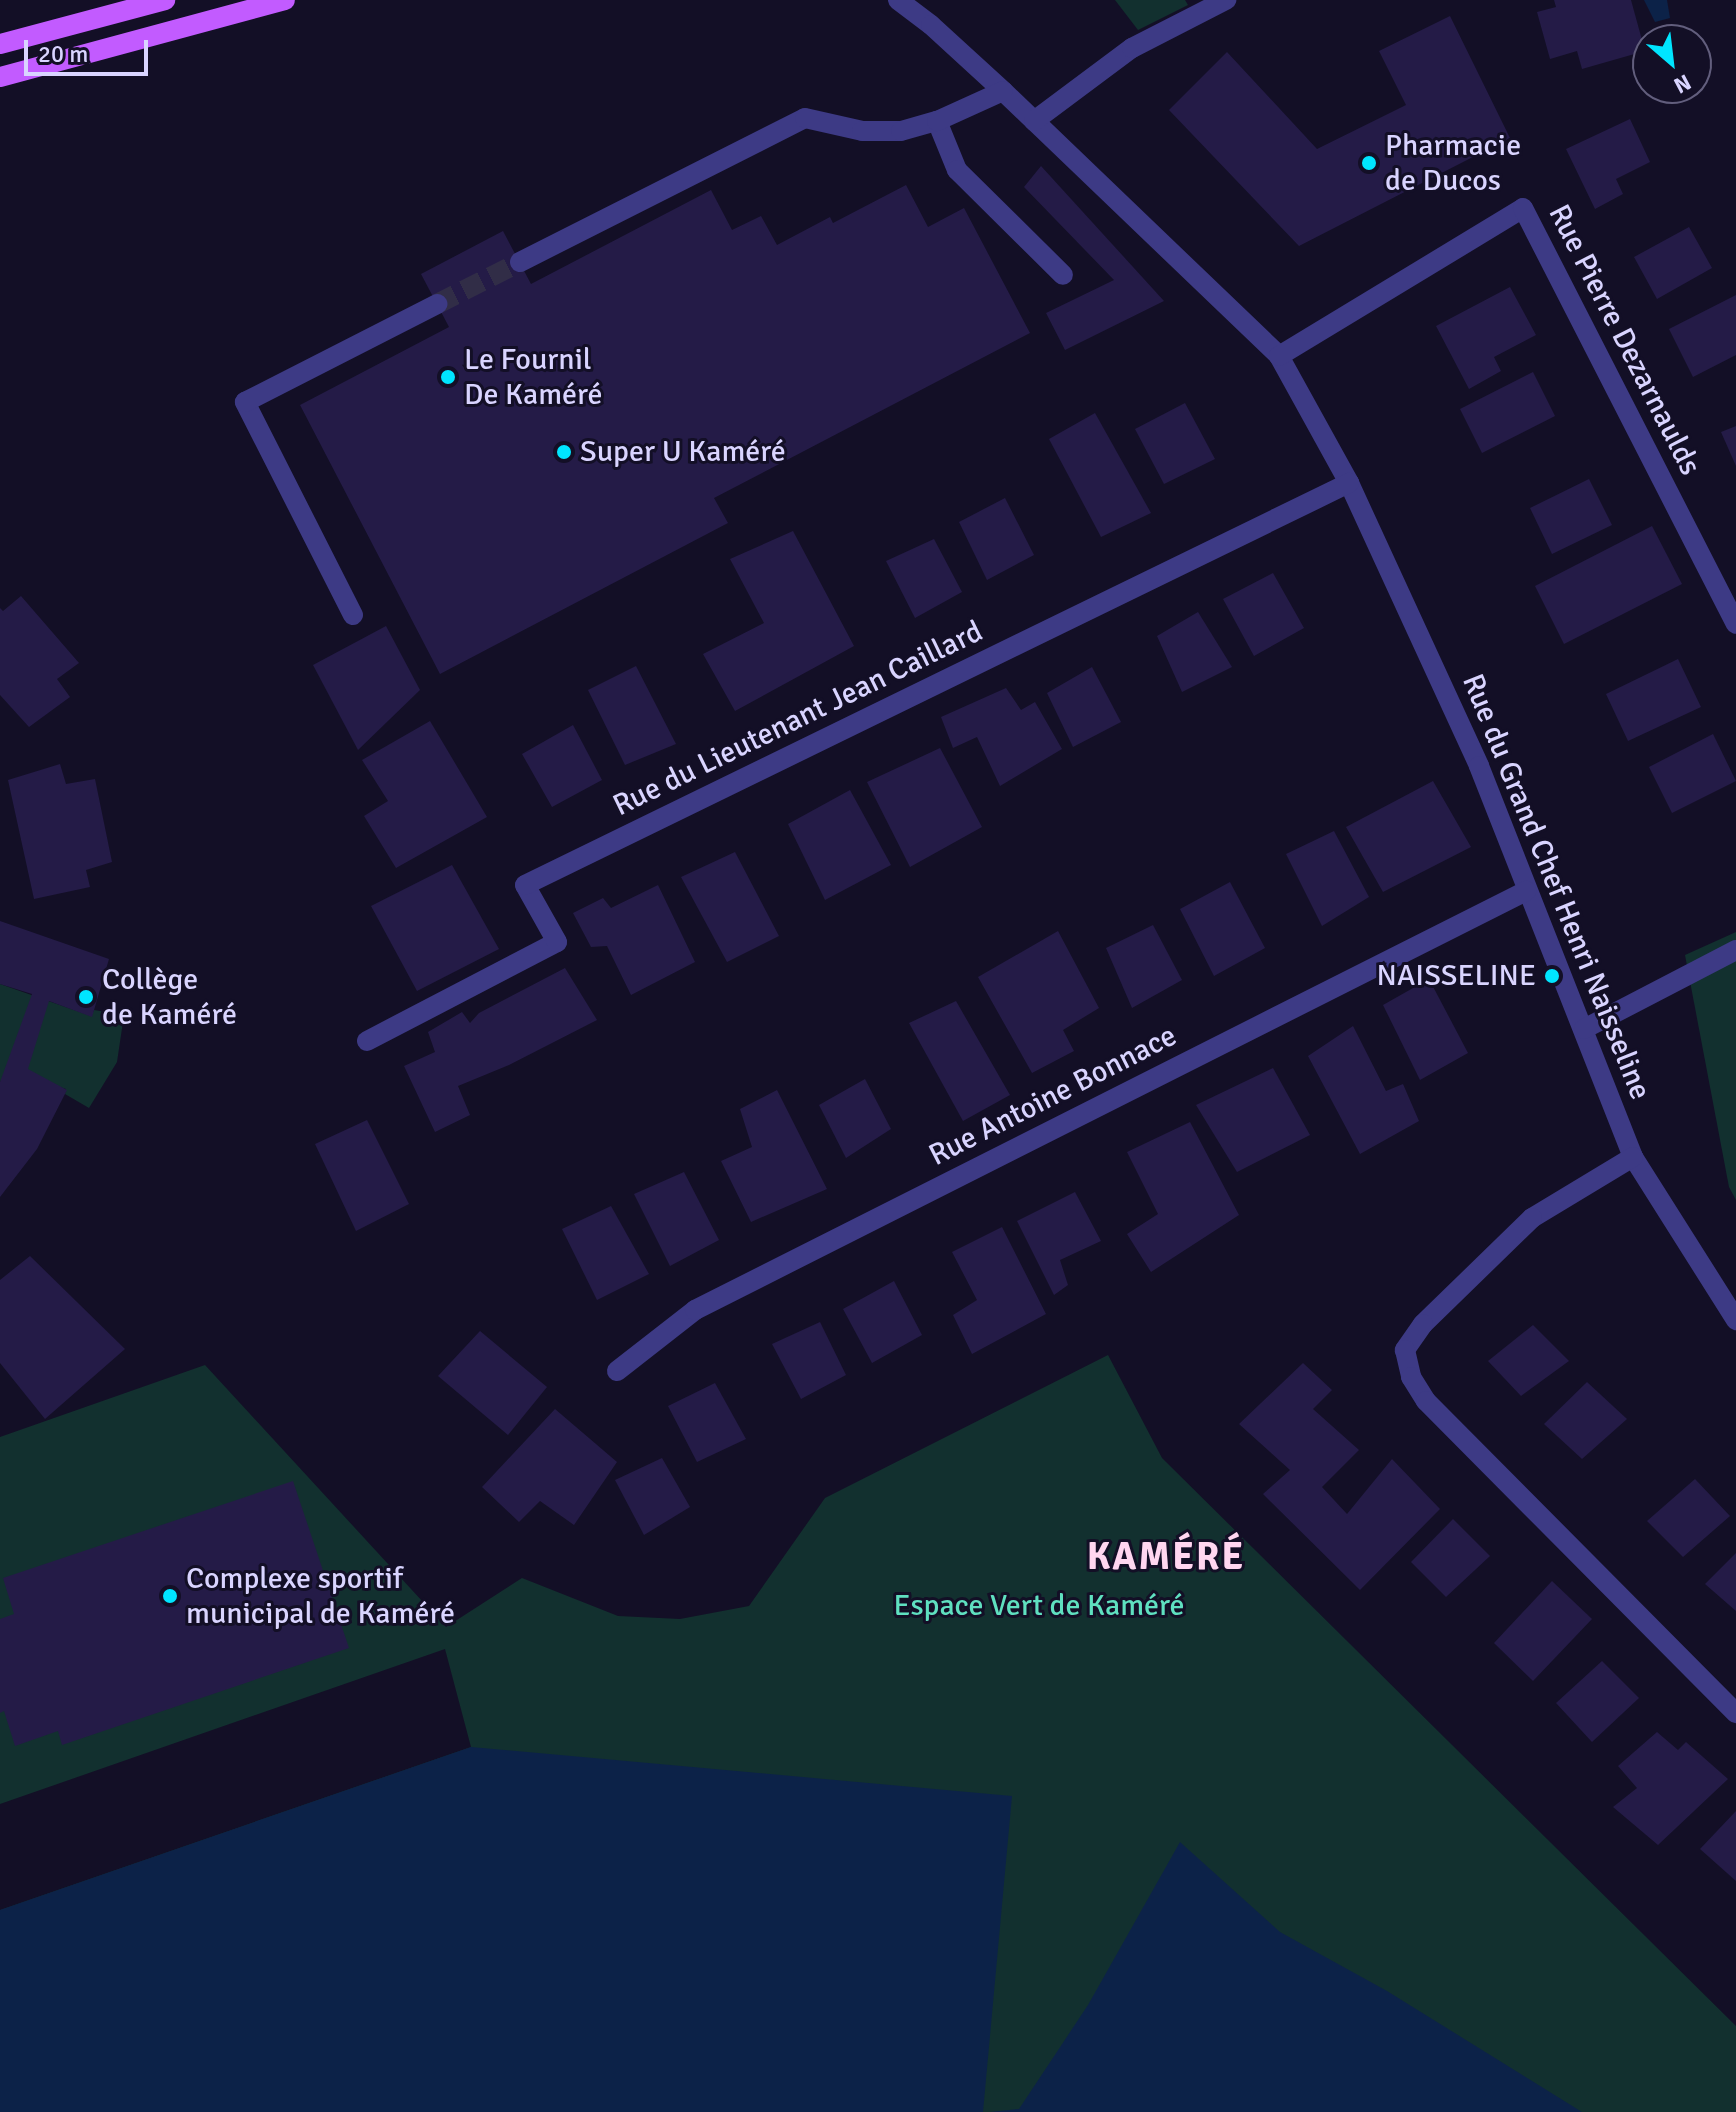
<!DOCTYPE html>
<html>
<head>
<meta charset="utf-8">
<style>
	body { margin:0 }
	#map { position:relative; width:1736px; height:2112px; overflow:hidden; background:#130f26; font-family:Signika,sans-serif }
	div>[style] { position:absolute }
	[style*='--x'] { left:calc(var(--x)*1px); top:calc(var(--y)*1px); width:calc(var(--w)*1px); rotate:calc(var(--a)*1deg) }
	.green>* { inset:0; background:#12302f }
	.water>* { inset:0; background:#0c2248 }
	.building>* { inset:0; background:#241b47 }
	.minor-tunnel>* { height:20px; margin-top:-10px; transform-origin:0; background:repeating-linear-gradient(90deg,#312d47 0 20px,transparent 0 30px) }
	.minor>* { height:20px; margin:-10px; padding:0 10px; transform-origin:10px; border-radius:10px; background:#3d3a85 }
	.major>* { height:20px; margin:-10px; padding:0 10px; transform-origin:10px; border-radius:10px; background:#c25bff }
	.dots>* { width:22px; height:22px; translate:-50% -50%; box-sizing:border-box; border:4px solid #130f26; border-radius:50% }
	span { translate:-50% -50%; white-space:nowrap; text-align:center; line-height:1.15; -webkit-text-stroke:6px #130f26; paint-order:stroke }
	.poi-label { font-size:30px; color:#d9d4ff }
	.left { translate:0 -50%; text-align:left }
	.right { translate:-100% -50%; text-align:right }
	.street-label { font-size:30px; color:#d9d4ff }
	.park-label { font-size:30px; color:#5fe0c0 }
	.district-label { font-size:38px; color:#ffd6f0; font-weight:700; letter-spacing:2px }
	.north { position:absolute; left:1632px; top:24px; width:80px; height:80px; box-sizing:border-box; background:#130f26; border:2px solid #625e7d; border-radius:50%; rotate:152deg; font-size:22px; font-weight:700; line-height:32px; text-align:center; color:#d9d4ff }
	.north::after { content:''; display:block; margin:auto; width:28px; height:36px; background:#00e5ff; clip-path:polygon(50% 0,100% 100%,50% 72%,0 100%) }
	.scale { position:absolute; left:24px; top:40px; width:124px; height:36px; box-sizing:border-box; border:4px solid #d9d4ff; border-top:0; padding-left:10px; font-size:24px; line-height:28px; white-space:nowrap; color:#d9d4ff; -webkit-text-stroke:6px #130f26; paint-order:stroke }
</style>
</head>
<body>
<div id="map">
	<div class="green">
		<i style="clip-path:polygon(1115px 0,1185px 0,1188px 5px,1138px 30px)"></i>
		<i style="clip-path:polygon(1736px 932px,1736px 1200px,1729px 1187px,1685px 955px)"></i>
		<i style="clip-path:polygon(0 984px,91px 1016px,94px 1010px,124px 1015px,117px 1062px,89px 1108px,65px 1094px,66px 1089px,8px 1070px,0 1082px)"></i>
		<i style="clip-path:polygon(1108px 1355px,1162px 1458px,1736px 2026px,1736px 2112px,0 2112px,0 1910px,471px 1747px,445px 1649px,0 1804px,0 1437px,205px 1365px,446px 1627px,522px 1578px,618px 1616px,680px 1619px,749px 1606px,825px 1498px)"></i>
	</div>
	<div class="water">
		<i style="clip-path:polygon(1644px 0,1667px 0,1670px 18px,1655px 22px)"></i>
		<i style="clip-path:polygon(471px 1747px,1012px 1796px,983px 2112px,0 2112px,0 1910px)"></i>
		<i style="clip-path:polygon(1180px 1842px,1280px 1932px,1387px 1991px,1582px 2112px,990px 2112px,1019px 2109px,1088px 2005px)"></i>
	</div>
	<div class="building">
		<i style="clip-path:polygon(1554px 0,1631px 0,1645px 51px,1582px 69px,1577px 51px,1550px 59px,1537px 12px,1556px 7px)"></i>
		<i style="clip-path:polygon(1450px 16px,1510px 138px,1299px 246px,1169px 110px,1227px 52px,1317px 149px,1406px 105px,1379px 51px)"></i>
		<i style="clip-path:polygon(1630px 119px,1650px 162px,1616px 179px,1623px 194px,1595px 209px,1566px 149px)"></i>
		<i style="clip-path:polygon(1041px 166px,1164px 301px,1065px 350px,1046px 313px,1114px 280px,1024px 187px)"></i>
		<i style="clip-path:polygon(906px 185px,928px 227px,964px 208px,1030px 333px,714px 498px,728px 523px,440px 674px,300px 405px,449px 327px,421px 274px,503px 231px,531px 284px,711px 190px,732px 230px,761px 216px,777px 245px,830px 217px,833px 223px)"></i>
		<i style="clip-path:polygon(1689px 227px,1712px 268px,1657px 299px,1634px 257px)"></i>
		<i style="clip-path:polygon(1510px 287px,1536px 335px,1494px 357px,1501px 371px,1469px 389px,1436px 326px)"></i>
		<i style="clip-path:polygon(1736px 295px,1736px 355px,1693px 377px,1669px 329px)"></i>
		<i style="clip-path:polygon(1533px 372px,1555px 416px,1482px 453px,1460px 409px)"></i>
		<i style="clip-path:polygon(1185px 403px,1215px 459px,1164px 484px,1135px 429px)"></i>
		<i style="clip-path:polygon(1095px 413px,1151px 513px,1101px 537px,1049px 439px)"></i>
		<i style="clip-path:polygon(1736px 426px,1736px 466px,1721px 432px)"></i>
		<i style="clip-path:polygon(1589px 479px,1612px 525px,1552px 554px,1530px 508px)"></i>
		<i style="clip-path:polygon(1005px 498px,1034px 555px,987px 580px,959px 522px)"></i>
		<i style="clip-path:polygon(1652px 526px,1682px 584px,1564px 644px,1535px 586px)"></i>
		<i style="clip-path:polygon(793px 531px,854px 646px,735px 711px,703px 654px,764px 623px,730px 559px)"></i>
		<i style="clip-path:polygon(934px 539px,962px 592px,915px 618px,886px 561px)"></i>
		<i style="clip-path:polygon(1273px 573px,1304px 628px,1254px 656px,1223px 599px)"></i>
		<i style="clip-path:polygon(21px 596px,79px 663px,57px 679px,70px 697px,29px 727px,0 695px,0 608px,3px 611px)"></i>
		<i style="clip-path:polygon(1198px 612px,1232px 667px,1182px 692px,1157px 636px)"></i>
		<i style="clip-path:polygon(386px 626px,420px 690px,358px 750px,313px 665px)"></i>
		<i style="clip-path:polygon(1678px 659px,1701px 707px,1628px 741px,1606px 694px)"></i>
		<i style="clip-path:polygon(636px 666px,676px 744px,625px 765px,588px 690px)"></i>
		<i style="clip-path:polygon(1092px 667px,1121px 722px,1073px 747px,1047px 693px)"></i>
		<i style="clip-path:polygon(1006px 688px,1021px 710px,1035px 702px,1062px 749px,1000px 786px,977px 737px,953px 748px,941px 717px)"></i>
		<i style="clip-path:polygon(430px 721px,487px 817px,396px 868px,364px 816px,388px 801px,362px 760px)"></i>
		<i style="clip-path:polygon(573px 725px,602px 780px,552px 807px,522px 754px)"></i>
		<i style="clip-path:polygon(1713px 734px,1736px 781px,1672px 813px,1649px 767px)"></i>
		<i style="clip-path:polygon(940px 748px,982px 827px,910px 867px,867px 782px)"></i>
		<i style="clip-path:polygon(60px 764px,66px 784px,95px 779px,112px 862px,86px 870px,90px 887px,34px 899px,8px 780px)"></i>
		<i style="clip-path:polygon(1433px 781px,1471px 847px,1383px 892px,1346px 827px)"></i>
		<i style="clip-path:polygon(850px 790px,891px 865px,825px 900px,788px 824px)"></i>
		<i style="clip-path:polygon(1334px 831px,1369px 897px,1322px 926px,1286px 854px)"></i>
		<i style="clip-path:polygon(735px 852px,779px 936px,727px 962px,681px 877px)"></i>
		<i style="clip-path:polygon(452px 865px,499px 949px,417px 991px,371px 906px)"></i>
		<i style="clip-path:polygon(1230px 882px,1265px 948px,1214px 976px,1180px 909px)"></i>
		<i style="clip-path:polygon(658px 885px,695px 962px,631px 995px,607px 946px,591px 947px,573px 913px,603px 898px,611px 908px)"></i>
		<i style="clip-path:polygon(0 921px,109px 959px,92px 1017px,49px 1001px,28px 1069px,67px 1090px,37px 1149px,0 1197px,0 1082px,32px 994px,0 984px)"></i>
		<i style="clip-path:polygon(1153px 925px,1182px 980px,1132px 1008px,1106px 948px)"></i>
		<i style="clip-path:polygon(1058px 931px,1099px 1008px,1063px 1030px,1074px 1051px,1032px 1073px,978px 977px)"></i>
		<i style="clip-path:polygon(565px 968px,597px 1020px,509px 1065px,458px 1086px,470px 1115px,435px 1132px,404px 1066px,435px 1052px,428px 1032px,462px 1012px,470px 1023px,479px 1013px)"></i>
		<i style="clip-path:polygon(1429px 979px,1468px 1053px,1420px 1080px,1383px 1005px)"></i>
		<i style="clip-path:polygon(956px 1001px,1010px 1095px,963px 1121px,909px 1023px)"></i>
		<i style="clip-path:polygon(1353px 1026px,1386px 1091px,1403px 1084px,1419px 1121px,1360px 1154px,1308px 1056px)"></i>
		<i style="clip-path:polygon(1273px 1068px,1310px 1135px,1237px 1172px,1196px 1105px)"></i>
		<i style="clip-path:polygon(865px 1079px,891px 1129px,846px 1158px,819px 1105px)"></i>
		<i style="clip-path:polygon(777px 1090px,827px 1189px,751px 1222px,721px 1161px,752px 1147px,740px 1109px)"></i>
		<i style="clip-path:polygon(367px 1120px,409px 1204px,356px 1231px,315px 1144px)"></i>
		<i style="clip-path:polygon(1190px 1122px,1239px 1215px,1151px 1272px,1127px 1234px,1158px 1214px,1127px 1152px)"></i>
		<i style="clip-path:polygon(684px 1172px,719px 1240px,670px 1266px,634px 1194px)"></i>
		<i style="clip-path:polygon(1075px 1192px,1101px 1241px,1060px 1260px,1068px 1285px,1054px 1295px,1017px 1221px)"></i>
		<i style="clip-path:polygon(611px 1206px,649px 1274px,597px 1300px,562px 1229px)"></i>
		<i style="clip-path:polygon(1002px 1227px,1046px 1314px,972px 1354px,953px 1315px,977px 1300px,952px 1252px)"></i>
		<i style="clip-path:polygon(30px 1256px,125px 1349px,45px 1419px,0 1363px,0 1280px)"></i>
		<i style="clip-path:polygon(894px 1281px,922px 1335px,872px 1363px,843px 1309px)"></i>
		<i style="clip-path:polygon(820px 1322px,846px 1375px,801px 1399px,772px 1344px)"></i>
		<i style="clip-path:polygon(1533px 1325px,1569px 1361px,1521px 1396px,1488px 1361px)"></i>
		<i style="clip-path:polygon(480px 1331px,547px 1387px,508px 1435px,438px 1376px)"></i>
		<i style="clip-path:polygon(1303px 1363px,1332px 1390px,1313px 1409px,1359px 1450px,1322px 1487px,1347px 1514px,1392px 1459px,1440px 1509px,1360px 1590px,1263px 1494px,1290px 1470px,1239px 1424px)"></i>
		<i style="clip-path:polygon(1587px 1382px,1627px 1419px,1582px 1459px,1544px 1424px)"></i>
		<i style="clip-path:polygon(715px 1383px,746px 1439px,697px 1462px,668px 1406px)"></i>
		<i style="clip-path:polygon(555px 1409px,617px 1462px,574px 1525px,540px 1501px,519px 1522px,482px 1487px)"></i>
		<i style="clip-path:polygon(662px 1458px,690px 1507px,644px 1535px,615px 1480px)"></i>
		<i style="clip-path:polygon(1695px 1479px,1730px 1516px,1683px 1557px,1647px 1521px)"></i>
		<i style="clip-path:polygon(293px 1481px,349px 1648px,62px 1745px,58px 1731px,15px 1746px,4px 1711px,0 1713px,0 1619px,14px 1614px,3px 1578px)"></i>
		<i style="clip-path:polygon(1453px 1519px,1490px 1556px,1446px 1597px,1411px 1562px)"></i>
		<i style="clip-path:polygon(1736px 1553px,1736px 1611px,1705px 1584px)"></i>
		<i style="clip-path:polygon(1552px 1581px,1592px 1619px,1533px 1681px,1494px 1643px)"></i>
		<i style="clip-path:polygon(1602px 1661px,1639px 1698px,1592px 1742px,1556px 1703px)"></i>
		<i style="clip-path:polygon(1657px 1732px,1678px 1750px,1686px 1742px,1728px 1779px,1658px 1845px,1613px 1807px,1637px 1788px,1618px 1766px)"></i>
		<i style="clip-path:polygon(1736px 1811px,1736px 1881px,1700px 1849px)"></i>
	</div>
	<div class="minor-tunnel">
		<i style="--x:437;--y:304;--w:93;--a:-26.8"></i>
	</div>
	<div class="minor">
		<i style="--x:898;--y:0;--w:41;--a:37.1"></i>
		<i style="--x:931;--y:25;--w:98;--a:42.5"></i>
		<i style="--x:1003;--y:91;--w:383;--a:43.8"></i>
		<i style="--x:1279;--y:356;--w:145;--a:61.1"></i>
		<i style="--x:1349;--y:483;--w:311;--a:65.3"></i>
		<i style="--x:1479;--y:766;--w:420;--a:68.5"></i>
		<i style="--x:1633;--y:1157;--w:193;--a:57.7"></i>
		<i style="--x:937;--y:121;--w:53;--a:67.8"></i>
		<i style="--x:957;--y:170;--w:149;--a:44.7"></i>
		<i style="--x:1034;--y:121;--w:122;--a:-36.7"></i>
		<i style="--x:1132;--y:48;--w:106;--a:-27.1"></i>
		<i style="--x:520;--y:262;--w:319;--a:-26.8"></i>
		<i style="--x:805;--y:118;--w:58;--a:12.8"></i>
		<i style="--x:862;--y:131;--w:39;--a:0"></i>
		<i style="--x:901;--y:131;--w:37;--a:-16"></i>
		<i style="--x:937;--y:121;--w:72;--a:-24.4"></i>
		<i style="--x:1279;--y:356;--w:285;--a:-31.2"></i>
		<i style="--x:1523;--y:208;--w:467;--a:62.9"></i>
		<i style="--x:353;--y:615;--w:239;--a:-116.9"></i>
		<i style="--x:245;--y:402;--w:216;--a:-27"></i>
		<i style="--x:1584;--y:1029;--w:171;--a:-27.5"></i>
		<i style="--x:367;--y:1041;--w:214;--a:-27.5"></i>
		<i style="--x:557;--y:942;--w:65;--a:-119.3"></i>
		<i style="--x:525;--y:885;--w:917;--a:-26.01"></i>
		<i style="--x:1633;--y:1157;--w:118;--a:148.9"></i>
		<i style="--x:1532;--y:1218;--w:152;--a:135.8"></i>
		<i style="--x:1423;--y:1324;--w:32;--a:125"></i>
		<i style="--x:1405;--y:1350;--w:28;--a:77"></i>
		<i style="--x:1411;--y:1377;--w:28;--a:58"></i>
		<i style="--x:1426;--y:1401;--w:440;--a:45.2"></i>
		<i style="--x:617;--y:1371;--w:99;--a:-38"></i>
		<i style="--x:695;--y:1310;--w:931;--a:-26.76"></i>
	</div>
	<div class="major">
		<i style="--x:0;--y:44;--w:171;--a:-14.9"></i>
		<i style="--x:0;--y:77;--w:295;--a:-15.1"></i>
	</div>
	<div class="dots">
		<i style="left:1369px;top:163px;background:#00e5ff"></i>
		<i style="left:448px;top:377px;background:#00e5ff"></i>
		<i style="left:564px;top:452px;background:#00e5ff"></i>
		<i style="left:1552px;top:976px;background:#00e5ff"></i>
		<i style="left:86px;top:997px;background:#00e5ff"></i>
		<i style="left:170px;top:1596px;background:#00e5ff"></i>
	</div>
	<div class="poi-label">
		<span class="left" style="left:1385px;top:163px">Pharmacie<br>de Ducos</span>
		<span class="left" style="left:464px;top:377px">Le Fournil<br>De Kaméré</span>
		<span class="left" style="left:580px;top:452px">Super U Kaméré</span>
		<span class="right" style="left:1536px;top:976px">NAISSELINE</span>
		<span class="left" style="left:102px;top:997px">Collège<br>de Kaméré</span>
		<span class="left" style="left:186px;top:1596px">Complexe sportif<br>municipal de Kaméré</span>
	</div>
	<div class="street-label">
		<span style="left:1624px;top:340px;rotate:63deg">Rue Pierre Dezarnaulds</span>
		<span style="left:798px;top:719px;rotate:-26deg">Rue du Lieutenant Jean Caillard</span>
		<span style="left:1556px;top:887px;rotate:68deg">Rue du Grand Chef Henri Naisseline</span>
		<span style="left:1053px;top:1096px;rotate:-27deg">Rue Antoine Bonnace</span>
	</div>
	<div class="park-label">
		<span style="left:1039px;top:1606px">Espace Vert de Kaméré</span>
	</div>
	<div class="district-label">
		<span style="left:1166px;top:1557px">KAMÉRÉ</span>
	</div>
	<div class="north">N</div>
	<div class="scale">20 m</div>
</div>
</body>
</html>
